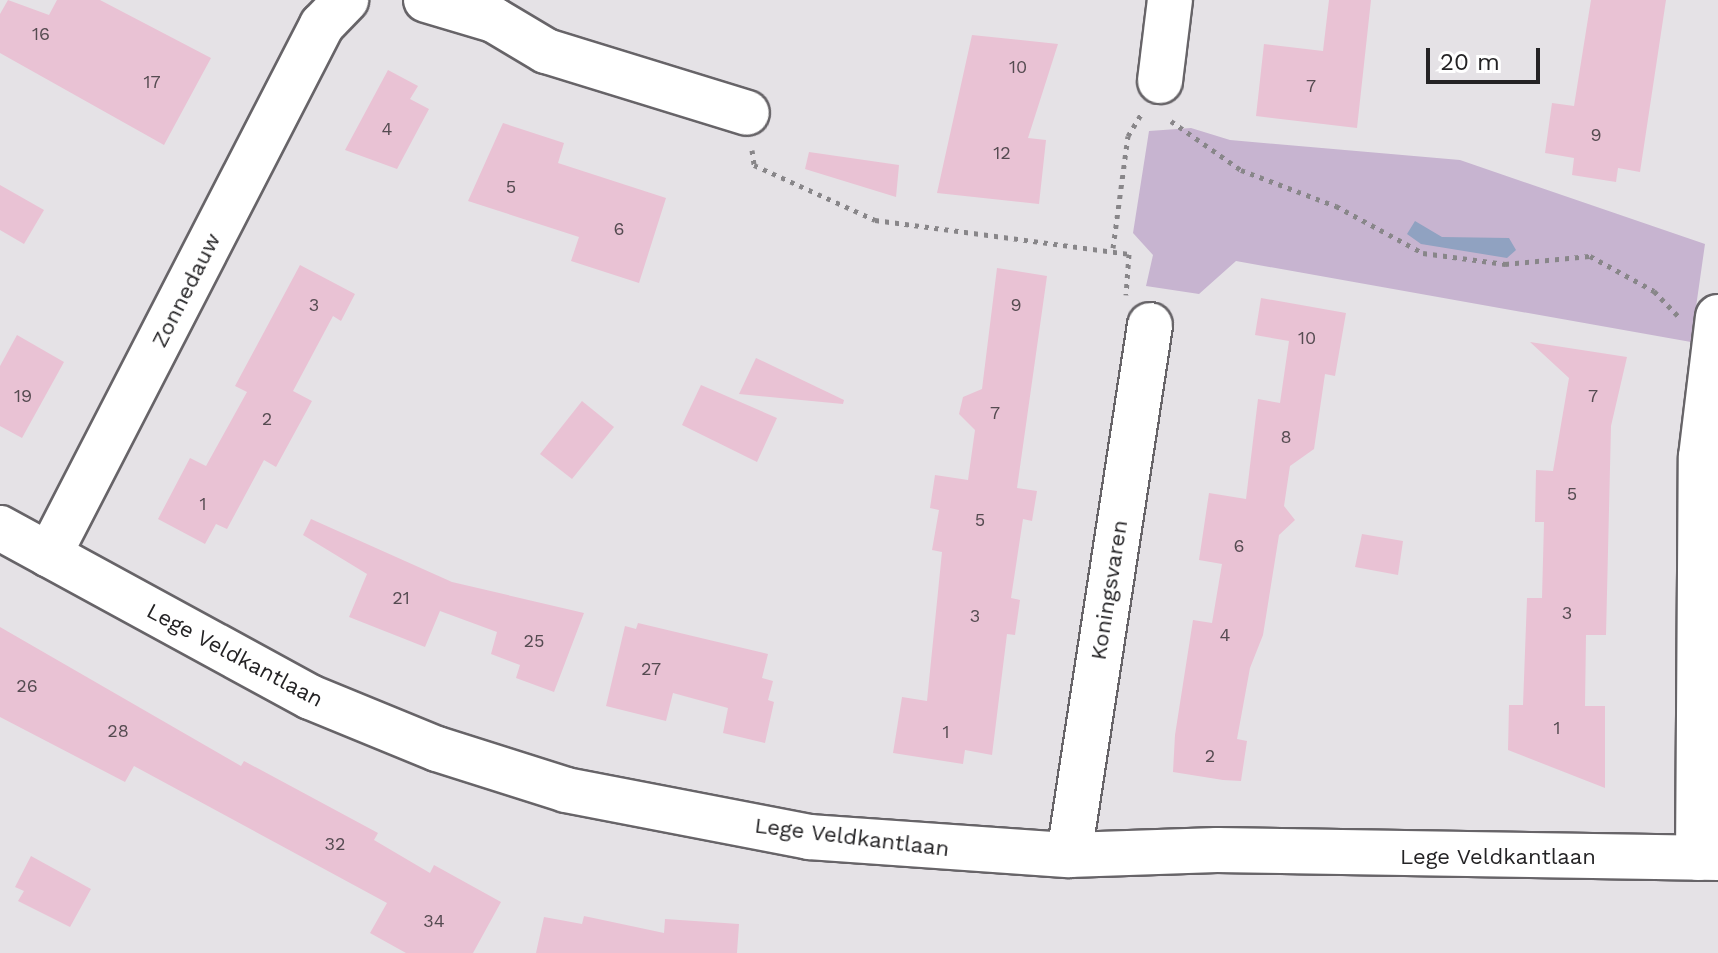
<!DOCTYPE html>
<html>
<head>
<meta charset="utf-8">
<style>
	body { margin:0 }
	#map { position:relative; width:1718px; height:953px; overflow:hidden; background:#e5e2e6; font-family:"Work Sans",sans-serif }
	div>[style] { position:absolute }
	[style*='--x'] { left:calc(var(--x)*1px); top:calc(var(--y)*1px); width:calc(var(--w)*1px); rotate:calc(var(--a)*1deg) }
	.green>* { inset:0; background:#c7b4d0 }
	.water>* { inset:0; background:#90a2c1 }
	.building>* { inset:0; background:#e9c2d4 }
	.path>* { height:5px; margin-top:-2.5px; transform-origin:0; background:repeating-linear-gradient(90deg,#888689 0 4px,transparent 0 10px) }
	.roads { filter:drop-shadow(2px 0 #676468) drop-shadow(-2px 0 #676468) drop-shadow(0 2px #676468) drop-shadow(0 -2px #676468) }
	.minor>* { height:44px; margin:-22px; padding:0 22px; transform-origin:22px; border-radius:22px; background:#fff }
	span { translate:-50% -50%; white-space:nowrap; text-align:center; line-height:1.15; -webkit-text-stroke:6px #fff; paint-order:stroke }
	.number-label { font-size:18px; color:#554b51 }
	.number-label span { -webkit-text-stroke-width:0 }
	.street-label { font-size:22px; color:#242325 }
	.scale { position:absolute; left:1426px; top:48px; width:114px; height:36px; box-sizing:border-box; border:4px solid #242325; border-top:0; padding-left:10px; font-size:24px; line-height:28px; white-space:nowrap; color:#242325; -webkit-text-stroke:6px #fff; paint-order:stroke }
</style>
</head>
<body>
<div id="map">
	<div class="green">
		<i style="clip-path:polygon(1191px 128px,1230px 140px,1460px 160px,1705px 244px,1691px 342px,1236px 261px,1199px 294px,1146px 286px,1153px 255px,1133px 233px,1149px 131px)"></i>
	</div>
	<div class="water">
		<i style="clip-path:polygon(1415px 221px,1442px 237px,1509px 238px,1516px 250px,1507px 258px,1421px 244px,1407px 234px)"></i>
	</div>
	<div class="building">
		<i style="clip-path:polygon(8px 0,49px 15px,57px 0,100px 0,211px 58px,164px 145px,0 53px,0 14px)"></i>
		<i style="clip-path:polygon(1329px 0,1371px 0,1357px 128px,1256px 116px,1264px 44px,1323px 51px)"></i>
		<i style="clip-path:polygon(1591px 0,1666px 0,1640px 172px,1618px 168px,1616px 182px,1572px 175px,1574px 158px,1545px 153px,1552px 103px,1574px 106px)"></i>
		<i style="clip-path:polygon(972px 35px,1058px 44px,1028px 138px,1046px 140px,1039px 204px,937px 193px)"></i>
		<i style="clip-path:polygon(388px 70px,418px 86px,410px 99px,429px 109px,397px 169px,345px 150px)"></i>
		<i style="clip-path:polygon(503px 123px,564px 143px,558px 163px,666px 198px,639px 283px,571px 261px,579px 237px,468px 201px)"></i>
		<i style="clip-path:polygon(809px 152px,899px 165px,896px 197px,805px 169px)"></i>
		<i style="clip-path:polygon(0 185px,44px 210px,24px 244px,0 230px)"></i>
		<i style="clip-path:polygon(300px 265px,355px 294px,341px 321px,333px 316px,293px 391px,312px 401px,276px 467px,264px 460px,227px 529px,216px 524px,205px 544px,158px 519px,190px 458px,206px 466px,247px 392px,235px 386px)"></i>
		<i style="clip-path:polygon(997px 268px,1047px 276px,1017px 488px,1037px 491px,1032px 521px,1023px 519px,1011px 598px,1020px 600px,1015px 635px,1007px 634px,992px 755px,965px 750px,963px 764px,893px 753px,902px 697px,927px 701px,942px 552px,932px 550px,939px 510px,930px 508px,935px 475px,968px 480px,975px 430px,959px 414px,963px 397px,982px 389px)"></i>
		<i style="clip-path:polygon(1261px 298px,1346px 313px,1335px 376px,1325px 374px,1314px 449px,1290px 466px,1284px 506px,1295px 520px,1279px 535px,1263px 635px,1250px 668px,1237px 739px,1247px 741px,1241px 781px,1223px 780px,1173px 772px,1175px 735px,1193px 620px,1212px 623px,1222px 564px,1199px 560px,1209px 493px,1246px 499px,1258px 399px,1280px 403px,1289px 341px,1255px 335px)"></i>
		<i style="clip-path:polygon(17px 335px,64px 362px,22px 438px,0 426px,0 366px)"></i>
		<i style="clip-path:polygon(1530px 342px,1627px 357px,1611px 426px,1606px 635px,1586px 635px,1585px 706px,1605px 706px,1605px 788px,1508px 750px,1509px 705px,1523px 705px,1527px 598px,1542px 598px,1544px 522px,1535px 522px,1536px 470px,1553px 471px,1569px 378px)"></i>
		<i style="clip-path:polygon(756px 358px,844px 400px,843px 404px,739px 394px)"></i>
		<i style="clip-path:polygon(701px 385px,777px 418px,757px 462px,682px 425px)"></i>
		<i style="clip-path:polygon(582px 401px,614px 427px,572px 479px,540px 454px)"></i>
		<i style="clip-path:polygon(311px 519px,452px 582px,584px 613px,554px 692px,516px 678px,520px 665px,491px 654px,497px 632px,440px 611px,425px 647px,349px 617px,367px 574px,303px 535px)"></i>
		<i style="clip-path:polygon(1362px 534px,1403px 541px,1398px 575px,1355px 567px)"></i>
		<i style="clip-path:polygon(638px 623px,768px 654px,762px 678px,773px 681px,768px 700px,774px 702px,765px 743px,723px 733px,728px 708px,673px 693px,666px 721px,606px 706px,625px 626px,636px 629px)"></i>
		<i style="clip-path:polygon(0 627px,241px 766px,244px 761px,378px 833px,374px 840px,430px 873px,434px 865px,501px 902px,473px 953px,406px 953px,370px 933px,387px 903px,134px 766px,125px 782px,0 717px)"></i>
		<i style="clip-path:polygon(31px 856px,91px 889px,70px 927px,18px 901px,24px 891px,15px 887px)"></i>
		<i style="clip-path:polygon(584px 916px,664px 933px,665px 919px,739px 924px,737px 953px,536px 953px,544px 917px,582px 924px)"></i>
	</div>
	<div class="path">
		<i style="--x:1171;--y:121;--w:85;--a:35"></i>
		<i style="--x:1241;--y:170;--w:102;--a:20.8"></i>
		<i style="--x:1336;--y:206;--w:99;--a:28.4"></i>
		<i style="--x:1423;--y:253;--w:83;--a:7.6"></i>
		<i style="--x:1505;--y:264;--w:85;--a:-5.4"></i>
		<i style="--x:1590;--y:256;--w:73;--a:28.7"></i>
		<i style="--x:1654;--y:291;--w:35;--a:46"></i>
		<i style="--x:752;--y:150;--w:15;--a:82"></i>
		<i style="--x:754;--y:165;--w:133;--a:24.4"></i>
		<i style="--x:875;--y:220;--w:256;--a:7.6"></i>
		<i style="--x:1129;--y:254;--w:41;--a:94.2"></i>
		<i style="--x:1113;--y:248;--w:113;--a:-82.4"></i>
		<i style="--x:1128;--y:136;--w:26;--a:-59"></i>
	</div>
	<div class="roads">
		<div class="minor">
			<i style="--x:426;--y:0;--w:71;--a:16.4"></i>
			<i style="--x:494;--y:20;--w:61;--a:30.8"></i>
			<i style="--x:546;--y:51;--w:210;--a:17.1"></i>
			<i style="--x:1160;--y:81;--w:82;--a:-83"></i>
			<i style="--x:0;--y:528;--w:353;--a:28.6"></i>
			<i style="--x:310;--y:697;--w:137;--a:22.3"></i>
			<i style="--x:437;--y:749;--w:135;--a:17.6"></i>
			<i style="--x:566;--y:790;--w:248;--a:10.9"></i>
			<i style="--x:809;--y:837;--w:261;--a:4"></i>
			<i style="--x:1069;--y:855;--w:148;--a:-1.9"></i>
			<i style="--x:1217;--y:850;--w:501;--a:0.91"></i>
			<i style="--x:49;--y:555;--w:596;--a:-62.75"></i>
			<i style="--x:322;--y:25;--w:35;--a:-46"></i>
			<i style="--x:1069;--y:855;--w:536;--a:-81.31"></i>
			<i style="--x:1698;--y:858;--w:401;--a:-89.6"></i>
			<i style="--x:1701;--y:457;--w:141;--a:-83.1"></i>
		</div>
	</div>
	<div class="number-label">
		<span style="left:41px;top:34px">16</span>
		<span style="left:1018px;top:67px">10</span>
		<span style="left:152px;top:82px">17</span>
		<span style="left:1311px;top:86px">7</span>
		<span style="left:387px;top:129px">4</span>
		<span style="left:1596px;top:135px">9</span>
		<span style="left:1002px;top:153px">12</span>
		<span style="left:511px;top:187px">5</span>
		<span style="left:619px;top:229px">6</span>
		<span style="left:314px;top:305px">3</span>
		<span style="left:1016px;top:305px">9</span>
		<span style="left:1307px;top:338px">10</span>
		<span style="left:23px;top:396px">19</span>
		<span style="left:1593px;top:396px">7</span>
		<span style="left:995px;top:413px">7</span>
		<span style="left:267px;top:419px">2</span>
		<span style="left:1286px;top:437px">8</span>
		<span style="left:1572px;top:494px">5</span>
		<span style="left:203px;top:504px">1</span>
		<span style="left:980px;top:520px">5</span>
		<span style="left:1239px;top:546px">6</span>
		<span style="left:401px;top:598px">21</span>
		<span style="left:1567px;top:613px">3</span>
		<span style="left:975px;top:616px">3</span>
		<span style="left:1225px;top:635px">4</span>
		<span style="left:534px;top:641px">25</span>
		<span style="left:651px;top:669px">27</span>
		<span style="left:27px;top:686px">26</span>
		<span style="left:1557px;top:728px">1</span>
		<span style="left:118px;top:731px">28</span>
		<span style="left:946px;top:732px">1</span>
		<span style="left:1210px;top:756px">2</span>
		<span style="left:335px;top:844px">32</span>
		<span style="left:434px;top:921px">34</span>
	</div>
	<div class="street-label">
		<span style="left:186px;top:290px;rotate:-63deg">Zonnedauw</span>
		<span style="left:1109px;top:590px;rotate:-81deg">Koningsvaren</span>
		<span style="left:235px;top:655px;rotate:28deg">Lege Veldkantlaan</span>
		<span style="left:852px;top:837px;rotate:7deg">Lege Veldkantlaan</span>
		<span style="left:1498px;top:857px">Lege Veldkantlaan</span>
	</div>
	<div class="scale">20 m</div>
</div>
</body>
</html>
